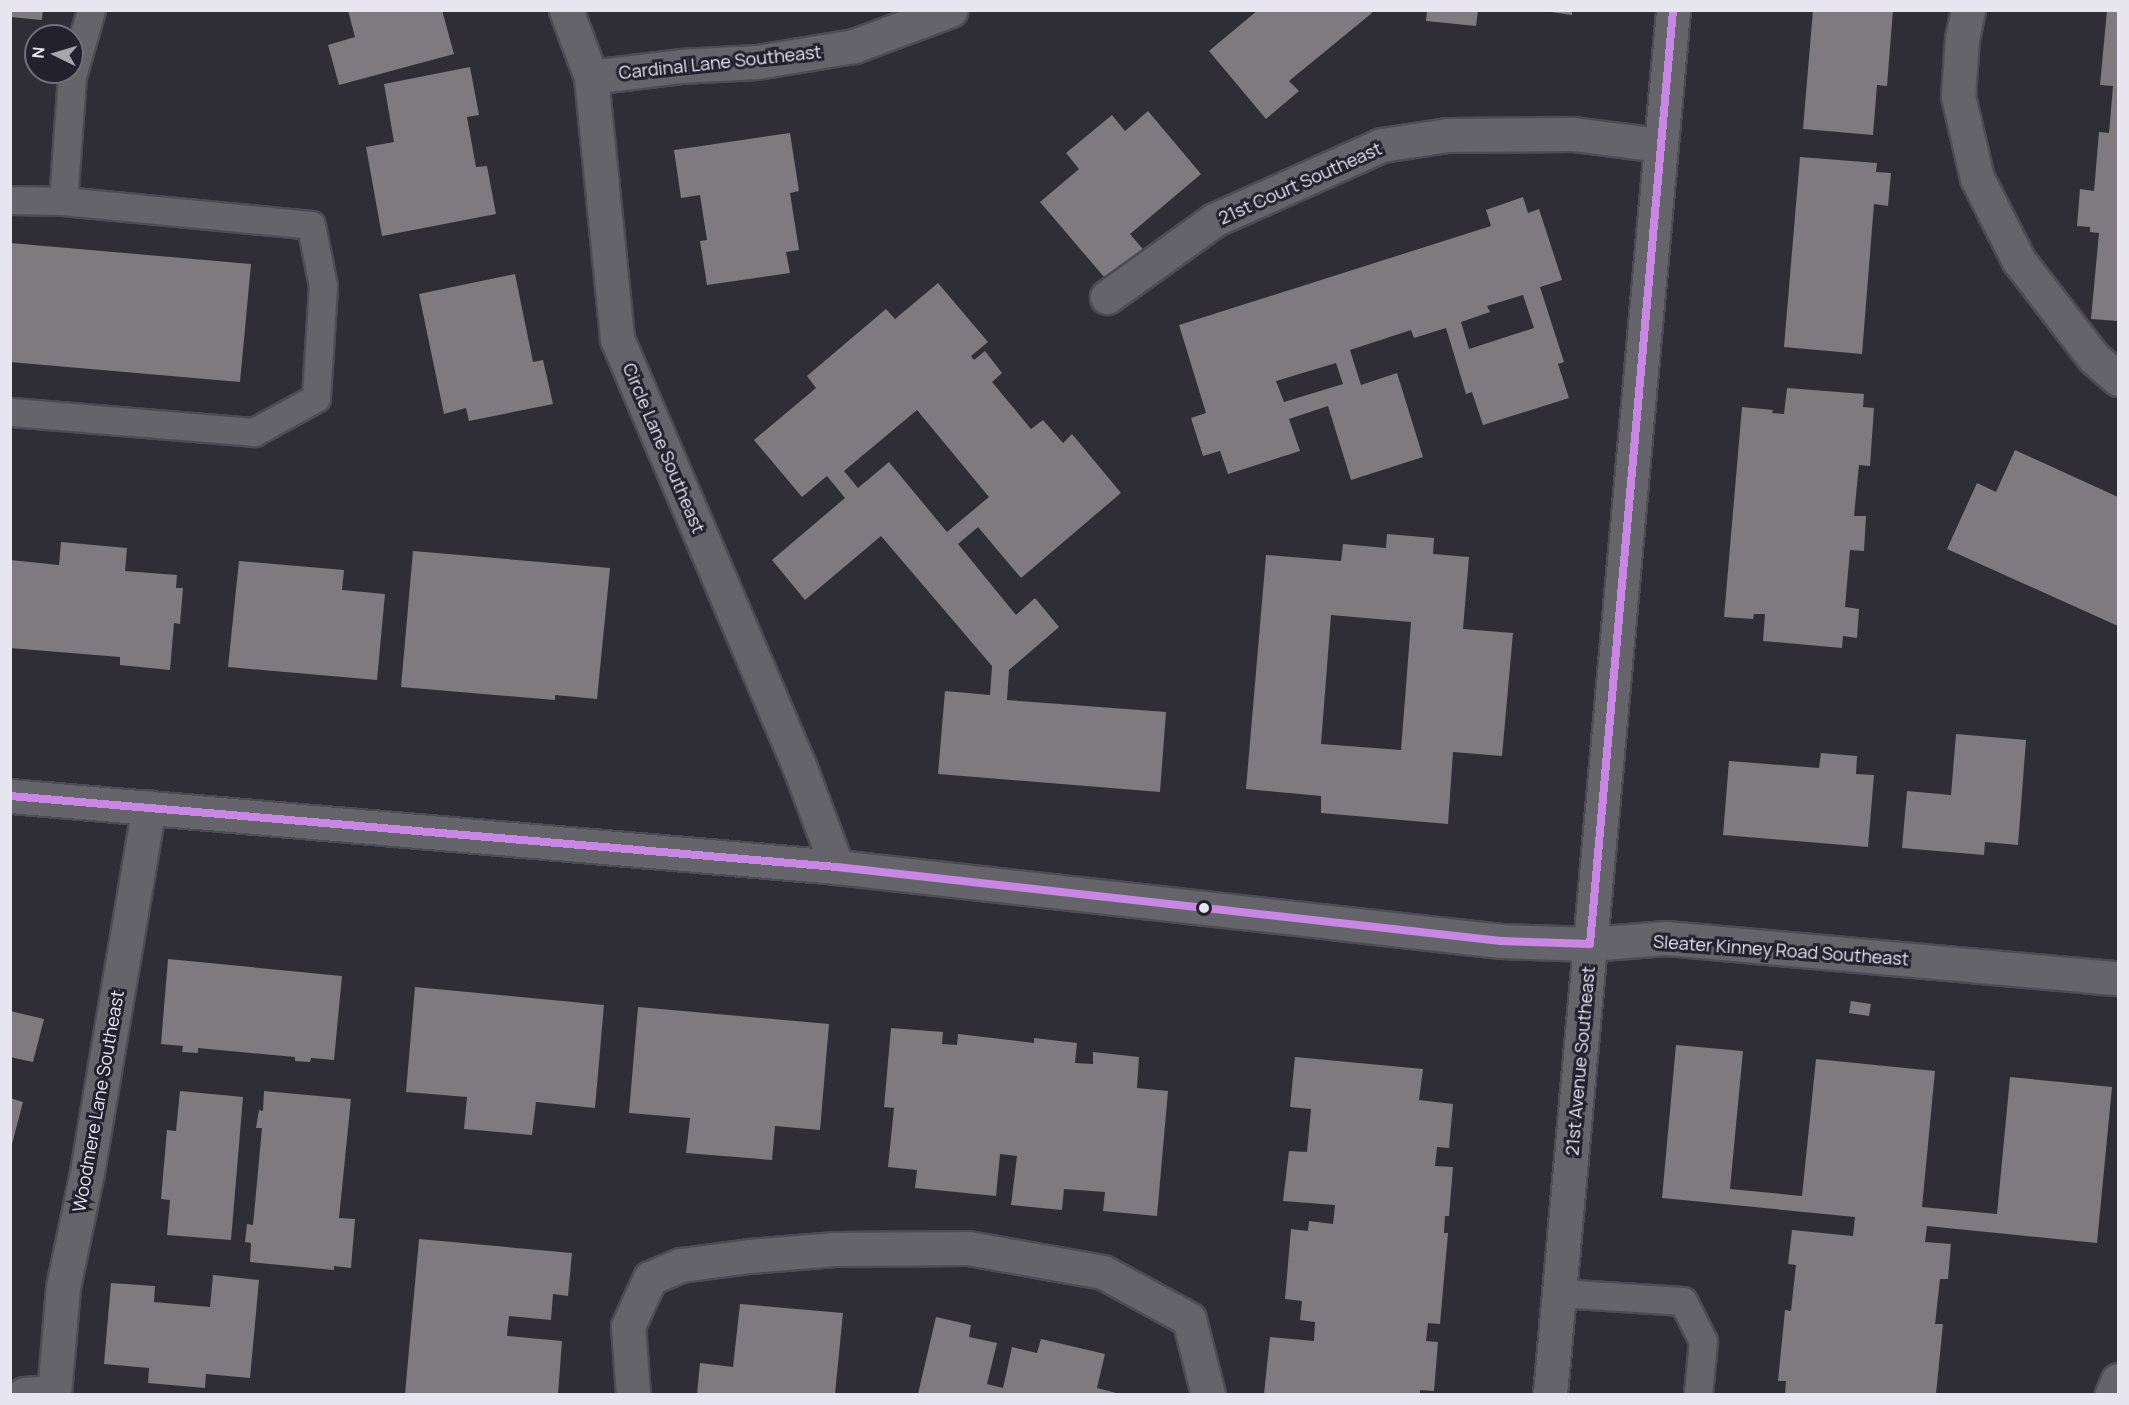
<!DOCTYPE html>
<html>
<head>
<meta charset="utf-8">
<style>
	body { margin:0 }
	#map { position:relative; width:2129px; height:1405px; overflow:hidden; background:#2f2e36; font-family:Manrope,sans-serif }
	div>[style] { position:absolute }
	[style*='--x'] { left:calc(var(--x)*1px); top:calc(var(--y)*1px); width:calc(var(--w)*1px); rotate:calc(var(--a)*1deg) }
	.building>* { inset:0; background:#7e7a7f }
	.roads { filter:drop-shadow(2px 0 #4d4c54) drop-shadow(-2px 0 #4d4c54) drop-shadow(0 2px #4d4c54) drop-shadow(0 -2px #4d4c54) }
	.service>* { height:27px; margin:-13.5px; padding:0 13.5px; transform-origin:13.5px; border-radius:13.5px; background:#65646b }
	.minor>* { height:33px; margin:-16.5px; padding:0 16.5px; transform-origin:16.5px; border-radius:16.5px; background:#65646b }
	.tertiary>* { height:33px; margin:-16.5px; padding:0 16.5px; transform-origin:16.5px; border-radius:16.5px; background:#65646b }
	.bus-1>* { height:8px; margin:-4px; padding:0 4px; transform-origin:4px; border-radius:4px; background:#c787e3 }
	.dots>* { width:16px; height:16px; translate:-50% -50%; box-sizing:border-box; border:3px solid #23212e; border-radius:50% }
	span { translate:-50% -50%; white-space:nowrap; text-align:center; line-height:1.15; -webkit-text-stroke:6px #23212e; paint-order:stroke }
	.street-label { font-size:18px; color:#e7e6f0 }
	.frame { position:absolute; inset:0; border:12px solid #e7e6f0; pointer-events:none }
	.north { position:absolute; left:24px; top:24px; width:60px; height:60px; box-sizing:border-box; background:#23212e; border:2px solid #71707c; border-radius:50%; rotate:275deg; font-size:16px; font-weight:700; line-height:24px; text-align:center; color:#e7e6f0 }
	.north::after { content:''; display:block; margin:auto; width:21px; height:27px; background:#a7a6af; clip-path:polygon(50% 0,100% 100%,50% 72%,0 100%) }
</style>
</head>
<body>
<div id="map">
	<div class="building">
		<i style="clip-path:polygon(10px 10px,43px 10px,42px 20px,10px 17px)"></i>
		<i style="clip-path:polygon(348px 10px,442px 10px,454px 54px,339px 85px,328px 45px,355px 37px)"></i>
		<i style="clip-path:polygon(1258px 10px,1370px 10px,1372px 13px,1289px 81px,1299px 91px,1266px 119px,1209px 51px)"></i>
		<i style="clip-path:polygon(1427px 10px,1478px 10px,1476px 26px,1426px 21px)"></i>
		<i style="clip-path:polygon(1537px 10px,1572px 10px,1572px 15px)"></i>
		<i style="clip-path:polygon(1813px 10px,1893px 10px,1887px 86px,1877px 85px,1873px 135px,1803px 129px)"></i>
		<i style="clip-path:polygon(2107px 10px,2118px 10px,2118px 321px,2091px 319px,2099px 233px,2090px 232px,2090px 227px,2077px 226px,2080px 189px,2094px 191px,2099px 132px,2109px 133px,2113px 86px,2100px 85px)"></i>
		<i style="clip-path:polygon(470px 67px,479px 115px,467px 117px,476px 167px,487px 166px,496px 214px,382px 236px,366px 147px,394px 142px,384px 84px)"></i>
		<i style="clip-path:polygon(1148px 111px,1201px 174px,1130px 234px,1146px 253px,1110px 284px,1040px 202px,1079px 169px,1066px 153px,1112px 115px,1125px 131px)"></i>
		<i style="clip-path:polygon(790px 133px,799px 191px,790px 193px,799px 250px,786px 252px,790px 273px,707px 285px,700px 241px,707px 240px,700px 195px,681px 198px,674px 150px)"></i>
		<i style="clip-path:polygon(1800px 157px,1877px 163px,1876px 172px,1891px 173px,1888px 206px,1874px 204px,1862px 354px,1784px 347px)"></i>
		<i style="clip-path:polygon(evenodd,1523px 197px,1528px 213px,1539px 209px,1562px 280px,1540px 287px,1564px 362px,1558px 364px,1569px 398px,1483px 425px,1472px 392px,1466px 394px,1446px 328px,1414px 338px,1411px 330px,1350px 350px,1361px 385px,1397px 373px,1423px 457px,1351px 480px,1328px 406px,1289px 419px,1300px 451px,1228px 474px,1220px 451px,1203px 456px,1191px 418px,1206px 413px,1179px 325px,1491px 226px,1486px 210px,1523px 197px,1523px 295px,1534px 328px,1469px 349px,1461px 322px,1490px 312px,1487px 306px,1523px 295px,1523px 197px,1336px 363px,1343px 384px,1284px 402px,1276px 381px,1336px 363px)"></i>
		<i style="clip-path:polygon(10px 243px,251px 264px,240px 382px,10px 362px)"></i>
		<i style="clip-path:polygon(515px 274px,533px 362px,543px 360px,553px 404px,469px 421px,466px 408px,444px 414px,419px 294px)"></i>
		<i style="clip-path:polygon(evenodd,938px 283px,988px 342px,971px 356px,974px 360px,985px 351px,1002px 373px,992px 382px,1031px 429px,1043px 420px,1063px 443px,1072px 434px,1121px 493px,1021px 578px,978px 527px,958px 544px,1016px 615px,1035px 598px,1059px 627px,1009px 670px,1007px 700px,1166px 712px,1160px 792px,938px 774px,945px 691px,990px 695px,992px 666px,881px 536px,805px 600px,772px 560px,845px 498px,827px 476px,802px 497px,754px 440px,816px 388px,807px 376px,886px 309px,895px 319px,938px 283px,917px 410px,989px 497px,947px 532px,889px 462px,858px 488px,844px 471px,917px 410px)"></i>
		<i style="clip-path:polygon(1787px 388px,1864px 394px,1863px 407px,1874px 408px,1870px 466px,1859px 465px,1854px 516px,1866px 516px,1864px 551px,1850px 550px,1845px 607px,1859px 609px,1857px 638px,1843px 636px,1842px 648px,1763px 641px,1765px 614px,1754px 614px,1753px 619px,1724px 617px,1742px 407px,1773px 410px,1772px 413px,1784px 414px)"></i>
		<i style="clip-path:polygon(2015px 450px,2118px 497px,2118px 626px,1947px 549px,1977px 483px,1996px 492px)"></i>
		<i style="clip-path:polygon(evenodd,1387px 534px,1434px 538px,1433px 554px,1469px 557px,1463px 629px,1513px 633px,1502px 756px,1453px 752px,1448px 824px,1321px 813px,1321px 796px,1246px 789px,1266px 555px,1341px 561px,1343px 544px,1386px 548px,1387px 534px,1331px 615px,1411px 622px,1401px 750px,1321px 744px,1331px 615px)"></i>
		<i style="clip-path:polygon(61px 542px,127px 548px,125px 571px,177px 575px,176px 588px,183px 588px,180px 624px,174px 623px,170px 670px,120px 665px,120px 657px,10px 648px,10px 560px,59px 565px)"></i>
		<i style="clip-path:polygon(413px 551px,610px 568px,597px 699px,555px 695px,555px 700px,401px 687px)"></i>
		<i style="clip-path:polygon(239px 561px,344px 570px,342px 590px,385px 594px,377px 680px,228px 667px)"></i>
		<i style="clip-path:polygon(1956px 734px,2026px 740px,2018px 845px,1985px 842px,1984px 855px,1902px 848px,1907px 791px,1951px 795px)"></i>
		<i style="clip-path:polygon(1821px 753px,1857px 756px,1856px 774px,1874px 775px,1868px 847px,1723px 835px,1729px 761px,1819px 768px)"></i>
		<i style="clip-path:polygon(168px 959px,342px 976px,334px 1060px,311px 1058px,310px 1062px,295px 1061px,295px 1057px,198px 1048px,198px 1053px,182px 1052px,183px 1046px,161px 1044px)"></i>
		<i style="clip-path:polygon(415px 987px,604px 1005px,595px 1108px,536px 1102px,532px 1135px,464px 1129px,467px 1097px,406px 1092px)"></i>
		<i style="clip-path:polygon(1851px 1001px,1871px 1004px,1869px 1016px,1849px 1013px)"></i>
		<i style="clip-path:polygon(638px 1007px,829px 1024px,820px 1130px,775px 1126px,772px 1160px,686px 1153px,690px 1118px,629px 1113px)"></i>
		<i style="clip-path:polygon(10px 1011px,44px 1019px,33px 1062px,10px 1057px)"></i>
		<i style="clip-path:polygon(891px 1028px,943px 1032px,942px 1044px,957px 1045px,958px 1034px,1034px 1043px,1034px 1038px,1077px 1043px,1075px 1063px,1093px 1064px,1093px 1052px,1139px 1057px,1137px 1088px,1168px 1091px,1157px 1216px,1103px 1211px,1105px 1192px,1064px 1189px,1062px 1210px,1011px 1205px,1017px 1156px,1000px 1154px,996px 1196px,915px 1188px,917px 1170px,888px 1167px,894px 1108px,884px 1107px)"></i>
		<i style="clip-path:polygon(1676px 1045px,1743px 1051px,1730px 1189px,1802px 1196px,1816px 1059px,1935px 1071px,1922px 1207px,1997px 1214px,2010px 1077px,2112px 1087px,2097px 1243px,1927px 1226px,1925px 1242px,1951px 1244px,1948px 1279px,1940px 1279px,1935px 1324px,1943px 1324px,1936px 1394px,1785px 1394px,1786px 1381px,1778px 1381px,1785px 1310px,1791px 1311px,1796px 1265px,1788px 1264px,1792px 1230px,1853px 1236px,1855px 1217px,1662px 1198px)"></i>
		<i style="clip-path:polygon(1295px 1057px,1423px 1069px,1419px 1100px,1453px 1104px,1449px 1148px,1437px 1147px,1435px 1166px,1453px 1167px,1449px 1216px,1445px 1216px,1444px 1233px,1448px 1233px,1440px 1324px,1428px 1323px,1426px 1341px,1438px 1342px,1434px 1391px,1420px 1390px,1420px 1394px,1264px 1394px,1270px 1337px,1314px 1341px,1315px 1322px,1300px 1320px,1302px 1301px,1285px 1299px,1291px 1229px,1308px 1231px,1309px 1221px,1333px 1224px,1335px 1205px,1283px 1201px,1289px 1151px,1307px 1152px,1311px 1109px,1290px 1107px)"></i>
		<i style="clip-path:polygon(180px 1091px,243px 1097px,231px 1240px,167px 1235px,170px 1200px,161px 1199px,167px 1130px,176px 1131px)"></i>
		<i style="clip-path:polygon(264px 1091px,351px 1099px,339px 1218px,355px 1219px,351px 1268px,334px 1266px,334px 1270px,250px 1262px,251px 1243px,245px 1242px,247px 1224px,253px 1225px,262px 1128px,256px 1128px,259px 1110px,263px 1111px)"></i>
		<i style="clip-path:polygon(10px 1098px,23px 1102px,11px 1148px,10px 1148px)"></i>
		<i style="clip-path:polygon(419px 1239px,572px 1253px,568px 1296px,553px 1294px,551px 1320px,509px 1316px,507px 1336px,562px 1341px,558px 1394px,405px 1394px)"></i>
		<i style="clip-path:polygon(213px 1275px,259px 1280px,250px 1378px,206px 1374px,205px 1388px,148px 1383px,149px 1368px,104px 1364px,111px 1283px,155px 1286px,154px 1302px,210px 1307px)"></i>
		<i style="clip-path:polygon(740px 1304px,843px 1313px,835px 1394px,697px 1394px,700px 1363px,733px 1367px)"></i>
		<i style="clip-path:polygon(936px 1317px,971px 1325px,969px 1337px,997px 1343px,987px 1384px,1003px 1388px,1012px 1347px,1037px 1353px,1041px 1339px,1105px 1354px,1097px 1388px,1120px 1394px,918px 1394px)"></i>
	</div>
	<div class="roads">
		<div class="service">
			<i style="--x:10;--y:200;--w:53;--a:1.1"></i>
			<i style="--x:63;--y:201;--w:249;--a:5.5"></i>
			<i style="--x:311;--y:225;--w:62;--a:78.9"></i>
			<i style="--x:323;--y:286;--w:112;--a:93.6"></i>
			<i style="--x:316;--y:398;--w:71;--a:151.3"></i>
			<i style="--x:254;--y:432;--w:245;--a:-175.3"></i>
			<i style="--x:63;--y:201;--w:125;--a:-85.9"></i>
			<i style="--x:72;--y:76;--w:69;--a:-73.9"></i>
			<i style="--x:1559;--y:1293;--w:124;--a:3.7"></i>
			<i style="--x:1683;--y:1301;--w:45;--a:63.4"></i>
			<i style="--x:1703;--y:1341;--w:53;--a:95.4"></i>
		</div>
		<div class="minor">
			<i style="--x:566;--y:10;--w:72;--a:69.5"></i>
			<i style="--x:591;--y:77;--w:263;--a:84.3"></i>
			<i style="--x:617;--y:339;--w:466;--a:66.9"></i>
			<i style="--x:800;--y:768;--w:106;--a:69.5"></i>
			<i style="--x:1968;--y:10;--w:29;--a:102"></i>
			<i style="--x:1962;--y:38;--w:58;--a:93.9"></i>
			<i style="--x:1958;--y:96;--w:84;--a:77"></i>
			<i style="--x:1977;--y:178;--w:93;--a:63.2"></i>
			<i style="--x:2019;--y:261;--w:123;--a:52.3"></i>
			<i style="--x:2094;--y:358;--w:32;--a:41"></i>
			<i style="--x:591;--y:77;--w:90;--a:-7"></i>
			<i style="--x:680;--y:66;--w:77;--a:-3"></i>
			<i style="--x:757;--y:62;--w:98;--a:-9.4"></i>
			<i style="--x:854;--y:46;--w:103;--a:-20.4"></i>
			<i style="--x:1107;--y:297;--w:132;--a:-35.7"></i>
			<i style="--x:1214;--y:220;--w:184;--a:-24.1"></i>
			<i style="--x:1382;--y:145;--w:66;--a:-8.7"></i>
			<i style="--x:1447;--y:135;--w:126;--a:-0.5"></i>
			<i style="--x:1573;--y:134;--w:88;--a:7.2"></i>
			<i style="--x:1590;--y:944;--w:76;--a:-4.5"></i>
			<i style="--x:1666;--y:938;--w:454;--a:5.1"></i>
			<i style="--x:24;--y:1394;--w:29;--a:-4"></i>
			<i style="--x:54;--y:1394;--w:107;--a:-85.2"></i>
			<i style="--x:63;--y:1287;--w:117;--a:-78.2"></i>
			<i style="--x:87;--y:1172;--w:370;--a:-80.4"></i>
			<i style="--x:633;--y:1394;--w:68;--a:-94.2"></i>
			<i style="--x:628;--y:1326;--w:53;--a:-65.4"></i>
			<i style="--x:650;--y:1278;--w:34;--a:-23"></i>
			<i style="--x:681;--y:1265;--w:69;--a:-7.5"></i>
			<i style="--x:749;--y:1256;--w:86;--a:-4.7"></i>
			<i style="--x:835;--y:1249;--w:133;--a:-0.4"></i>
			<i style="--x:968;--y:1248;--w:137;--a:10.1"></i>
			<i style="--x:1103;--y:1272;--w:98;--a:28.7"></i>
			<i style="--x:1189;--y:1319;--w:77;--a:75.8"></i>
			<i style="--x:2112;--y:1394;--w:15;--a:-67"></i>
		</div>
		<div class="tertiary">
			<i style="--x:10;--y:796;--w:830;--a:4.91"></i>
			<i style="--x:837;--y:867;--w:668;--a:6.36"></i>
			<i style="--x:1501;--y:941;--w:89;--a:1.9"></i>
			<i style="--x:1550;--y:1394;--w:1389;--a:-84.92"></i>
		</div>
	</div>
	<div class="bus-1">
		<i style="--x:10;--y:796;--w:830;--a:4.91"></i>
		<i style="--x:837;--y:867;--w:668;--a:6.36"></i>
		<i style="--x:1501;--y:941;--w:89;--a:1.9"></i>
		<i style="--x:1590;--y:944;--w:938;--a:-84.92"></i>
	</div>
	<div class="dots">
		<i style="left:1204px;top:908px;background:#e7e6f0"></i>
	</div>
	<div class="street-label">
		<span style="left:720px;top:62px;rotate:-6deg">Cardinal Lane Southeast</span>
		<span style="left:1300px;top:183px;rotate:-24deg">21st Court Southeast</span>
		<span style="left:664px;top:448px;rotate:67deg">Circle Lane Southeast</span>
		<span style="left:1781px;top:950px;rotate:4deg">Sleater Kinney Road Southeast</span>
		<span style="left:1580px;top:1061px;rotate:-85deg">21st Avenue Southeast</span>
		<span style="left:98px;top:1101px;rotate:-80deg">Woodmere Lane Southeast</span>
	</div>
	<div class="frame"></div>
	<div class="north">N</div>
</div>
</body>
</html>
